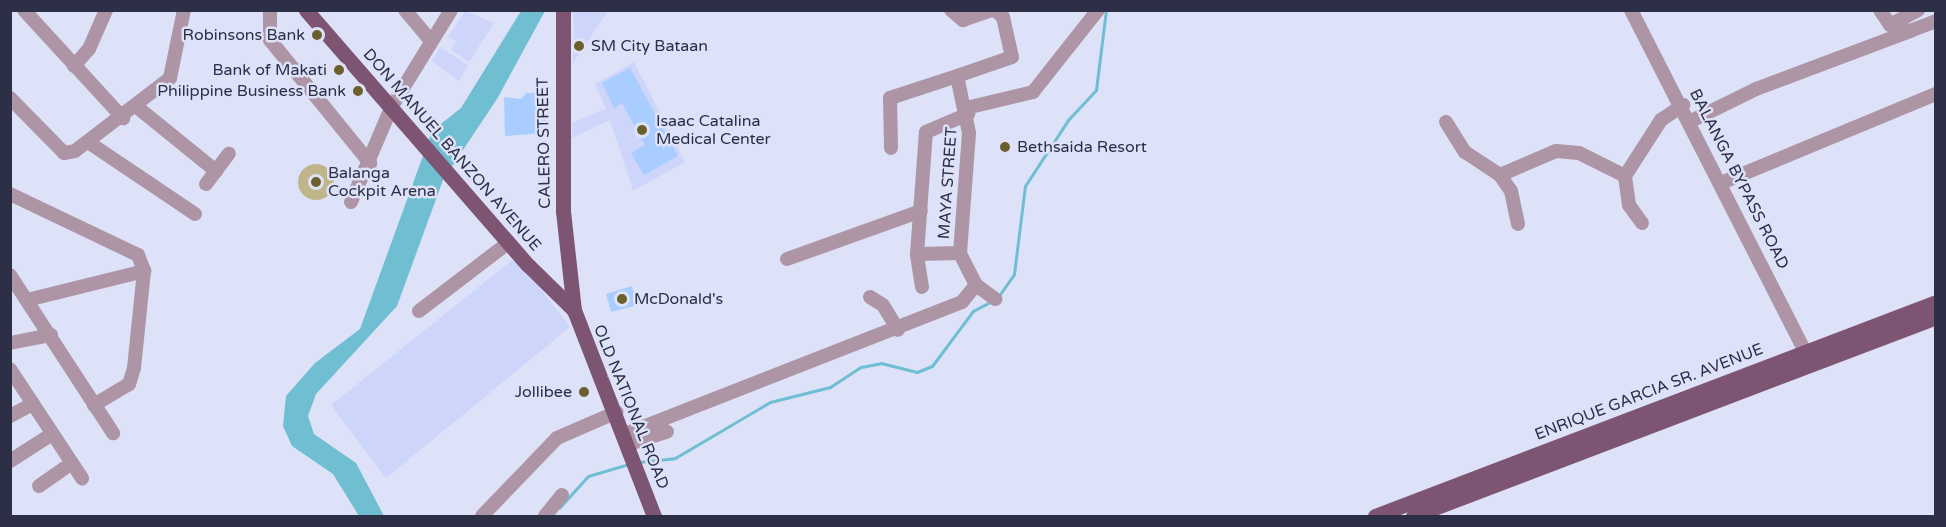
<!DOCTYPE html>
<html>
<head>
<meta charset="utf-8">
<style>
	body { margin:0 }
	#map { position:relative; width:1946px; height:527px; overflow:hidden; background:#dde2f9; font-family:"Varela Round",sans-serif }
	div>[style] { position:absolute }
	[style*='--x'] { left:calc(var(--x)*1px); top:calc(var(--y)*1px); width:calc(var(--w)*1px); rotate:calc(var(--a)*1deg) }
	.built>* { inset:0; background:#cdd5fb }
	.green>* { inset:0; background:#c0b589 }
	.round { border-radius:50% }
	.water>* { inset:0; background:#6fbed2 }
	.stream>* { height:3px; margin:-1.5px; padding:0 1.5px; transform-origin:1.5px; border-radius:1.5px; background:#6fbed2 }
	.building>* { inset:0; background:#a9cdfe }
	.minor>* { height:14px; margin:-7px; padding:0 7px; transform-origin:7px; border-radius:7px; background:#ad95a6 }
	.major>* { height:15px; margin:-7.5px; padding:0 7.5px; transform-origin:7.5px; border-radius:7.5px; background:#7d5573 }
	.dots>* { width:16px; height:16px; translate:-50% -50%; box-sizing:border-box; border:3px solid #dde2f9; border-radius:50% }
	span { translate:-50% -50%; white-space:nowrap; text-align:center; line-height:1.15; -webkit-text-stroke:5px #dde2f9; paint-order:stroke }
	.poi-label { font-size:16px; color:#2c2f45 }
	.right { translate:-100% -50%; text-align:right }
	.left { translate:0 -50%; text-align:left }
	.street-label { font-size:16px; color:#2c2f45 }
	.frame { position:absolute; inset:0; border:12px solid #2c2f45; pointer-events:none }
</style>
</head>
<body>
<div id="map">
	<div class="built">
		<i style="clip-path:polygon(465px 11px,494px 23px,469px 62px,451px 50px,456px 41px,448px 37px)"></i>
		<i style="clip-path:polygon(573px 11px,608px 11px,573px 63px,574px 29px)"></i>
		<i style="clip-path:polygon(440px 47px,468px 65px,459px 81px,432px 61px)"></i>
		<i style="clip-path:polygon(634px 62px,685px 162px,633px 191px,610px 120px,572px 138px,572px 123px,606px 109px,595px 84px)"></i>
		<i style="clip-path:polygon(516px 257px,570px 327px,386px 478px,331px 405px)"></i>
	</div>
	<div class="green">
		<i class="round" style="left:298px;top:164px;width:36px;height:36px"></i>
	</div>
	<div class="water">
		<i style="clip-path:polygon(521px 11px,545px 11px,497px 99px,443px 180px,397px 306px,316px 394px,308px 416px,314px 434px,356px 463px,384px 516px,359px 516px,333px 474px,292px 446px,283px 426px,286px 396px,315px 363px,360px 329px,432px 131px,461px 108px)"></i>
	</div>
	<div class="stream">
		<i style="--x:998;--y:297;--w:28;--a:-55"></i>
		<i style="--x:1014;--y:274;--w:89;--a:-82.9"></i>
		<i style="--x:1025;--y:186;--w:79;--a:-56.9"></i>
		<i style="--x:1068;--y:120;--w:41;--a:-47"></i>
		<i style="--x:1096;--y:90;--w:81;--a:-82.9"></i>
		<i style="--x:639;--y:462;--w:36;--a:-6"></i>
		<i style="--x:675;--y:458;--w:110;--a:-30.5"></i>
		<i style="--x:770;--y:402;--w:62;--a:-14"></i>
		<i style="--x:830;--y:387;--w:37;--a:-33"></i>
		<i style="--x:861;--y:367;--w:20;--a:-11"></i>
		<i style="--x:881;--y:363;--w:37;--a:14"></i>
		<i style="--x:917;--y:372;--w:16;--a:-22"></i>
		<i style="--x:932;--y:366;--w:69;--a:-53.3"></i>
		<i style="--x:973;--y:311;--w:21;--a:-28"></i>
		<i style="--x:559;--y:508;--w:43;--a:-47.8"></i>
		<i style="--x:588;--y:476;--w:43;--a:-16.3"></i>
	</div>
	<div class="building">
		<i style="clip-path:polygon(630px 68px,678px 156px,644px 175px,631px 153px,645px 145px,622px 103px,614px 108px,602px 83px)"></i>
		<i style="clip-path:polygon(526px 93px,544px 93px,547px 133px,505px 136px,504px 97px,521px 99px)"></i>
		<i style="clip-path:polygon(632px 286px,638px 305px,611px 312px,606px 294px)"></i>
	</div>
	<div class="minor">
		<i style="--x:24;--y:10;--w:147;--a:47.5"></i>
		<i style="--x:270;--y:10;--w:30;--a:90"></i>
		<i style="--x:270;--y:40;--w:159;--a:50.9"></i>
		<i style="--x:405;--y:10;--w:40;--a:50"></i>
		<i style="--x:951;--y:10;--w:16;--a:40"></i>
		<i style="--x:963;--y:20;--w:31;--a:-19"></i>
		<i style="--x:1631;--y:10;--w:393;--a:63"></i>
		<i style="--x:1880;--y:10;--w:18;--a:56"></i>
		<i style="--x:1890;--y:25;--w:32;--a:-28"></i>
		<i style="--x:1890;--y:25;--w:21;--a:17"></i>
		<i style="--x:1910;--y:31;--w:28;--a:-21"></i>
		<i style="--x:74;--y:66;--w:23;--a:-49"></i>
		<i style="--x:89;--y:49;--w:43;--a:-66.4"></i>
		<i style="--x:10;--y:98;--w:77;--a:45.5"></i>
		<i style="--x:64;--y:153;--w:11;--a:-10"></i>
		<i style="--x:75;--y:151;--w:120;--a:-37.5"></i>
		<i style="--x:170;--y:78;--w:69;--a:-78.4"></i>
		<i style="--x:137;--y:107;--w:102;--a:39"></i>
		<i style="--x:966;--y:108;--w:69;--a:-13.4"></i>
		<i style="--x:1033;--y:92;--w:105;--a:-51.6"></i>
		<i style="--x:1691;--y:121;--w:72;--a:-26.2"></i>
		<i style="--x:1756;--y:89;--w:165;--a:-20.6"></i>
		<i style="--x:1446;--y:122;--w:36;--a:58"></i>
		<i style="--x:1465;--y:152;--w:42;--a:33.3"></i>
		<i style="--x:88;--y:142;--w:129;--a:33.9"></i>
		<i style="--x:891;--y:148;--w:50;--a:-91.1"></i>
		<i style="--x:890;--y:98;--w:71;--a:-18.2"></i>
		<i style="--x:1721;--y:183;--w:233;--a:-22.5"></i>
		<i style="--x:206;--y:184;--w:38;--a:-53"></i>
		<i style="--x:10;--y:194;--w:142;--a:25.5"></i>
		<i style="--x:138;--y:255;--w:17;--a:69"></i>
		<i style="--x:144;--y:271;--w:98;--a:95.9"></i>
		<i style="--x:134;--y:368;--w:17;--a:107"></i>
		<i style="--x:129;--y:384;--w:41;--a:149"></i>
		<i style="--x:351;--y:202;--w:104;--a:-66.9"></i>
		<i style="--x:392;--y:106;--w:113;--a:-58.4"></i>
		<i style="--x:1642;--y:223;--w:22;--a:-126"></i>
		<i style="--x:1629;--y:205;--w:29;--a:-98"></i>
		<i style="--x:1625;--y:176;--w:67;--a:-57.3"></i>
		<i style="--x:1661;--y:120;--w:27;--a:-34"></i>
		<i style="--x:1518;--y:224;--w:34;--a:-102"></i>
		<i style="--x:1511;--y:191;--w:19;--a:-125"></i>
		<i style="--x:1500;--y:175;--w:61;--a:-23.2"></i>
		<i style="--x:1556;--y:151;--w:23;--a:5"></i>
		<i style="--x:1579;--y:153;--w:51;--a:26.6"></i>
		<i style="--x:960;--y:253;--w:120;--a:-85.7"></i>
		<i style="--x:969;--y:133;--w:58;--a:-101.9"></i>
		<i style="--x:957;--y:76;--w:58;--a:-19.1"></i>
		<i style="--x:1012;--y:57;--w:41;--a:-102.7"></i>
		<i style="--x:1003;--y:17;--w:11;--a:-139"></i>
		<i style="--x:917;--y:254;--w:43;--a:-1.3"></i>
		<i style="--x:787;--y:259;--w:142;--a:-19.7"></i>
		<i style="--x:10;--y:275;--w:189;--a:56.9"></i>
		<i style="--x:976;--y:285;--w:24;--a:36"></i>
		<i style="--x:922;--y:287;--w:33;--a:-99"></i>
		<i style="--x:917;--y:254;--w:122;--a:-85.8"></i>
		<i style="--x:926;--y:132;--w:46;--a:-23.2"></i>
		<i style="--x:870;--y:297;--w:15;--a:32"></i>
		<i style="--x:883;--y:305;--w:29;--a:59"></i>
		<i style="--x:27;--y:300;--w:121;--a:-13.9"></i>
		<i style="--x:419;--y:311;--w:112;--a:-37.4"></i>
		<i style="--x:10;--y:343;--w:42;--a:-11"></i>
		<i style="--x:10;--y:369;--w:131;--a:56.6"></i>
		<i style="--x:10;--y:416;--w:26;--a:-28"></i>
		<i style="--x:625;--y:434;--w:362;--a:-21.4"></i>
		<i style="--x:962;--y:302;--w:22;--a:-51"></i>
		<i style="--x:976;--y:285;--w:36;--a:-117"></i>
		<i style="--x:629;--y:444;--w:40;--a:-18"></i>
		<i style="--x:10;--y:461;--w:50;--a:-32.7"></i>
		<i style="--x:39;--y:486;--w:40;--a:-34.9"></i>
		<i style="--x:482;--y:516;--w:108;--a:-46.1"></i>
		<i style="--x:557;--y:438;--w:65;--a:-23.4"></i>
		<i style="--x:545;--y:516;--w:27;--a:-51"></i>
	</div>
	<div class="major">
		<i style="--x:306;--y:10;--w:338;--a:49"></i>
		<i style="--x:528;--y:265;--w:64;--a:44.4"></i>
		<i style="--x:563;--y:10;--w:201;--a:90"></i>
		<i style="--x:563;--y:211;--w:100;--a:83.7"></i>
		<i style="--x:574;--y:310;--w:221;--a:68.8"></i>
		<i style="--x:1375;--y:516;--w:600;--a:-20.88"></i>
		<i style="--x:1413;--y:516;--w:560;--a:-20.83"></i>
	</div>
	<div class="dots">
		<i style="left:317px;top:35px;background:#6b5f2c"></i>
		<i style="left:579px;top:46px;background:#6b5f2c"></i>
		<i style="left:339px;top:70px;background:#6b5f2c"></i>
		<i style="left:358px;top:91px;background:#6b5f2c"></i>
		<i style="left:642px;top:130px;background:#6b5f2c"></i>
		<i style="left:1005px;top:147px;background:#6b5f2c"></i>
		<i style="left:316px;top:182px;background:#6b5f2c"></i>
		<i style="left:622px;top:299px;background:#6b5f2c"></i>
		<i style="left:584px;top:392px;background:#6b5f2c"></i>
	</div>
	<div class="poi-label">
		<span class="right" style="left:305px;top:35px">Robinsons Bank</span>
		<span class="left" style="left:591px;top:46px">SM City Bataan</span>
		<span class="right" style="left:327px;top:70px">Bank of Makati</span>
		<span class="right" style="left:346px;top:91px">Philippine Business Bank</span>
		<span class="left" style="left:656px;top:130px">Isaac Catalina<br>Medical Center</span>
		<span class="left" style="left:1017px;top:147px">Bethsaida Resort</span>
		<span class="left" style="left:328px;top:182px">Balanga<br>Cockpit Arena</span>
		<span class="left" style="left:634px;top:299px">McDonald's</span>
		<span class="right" style="left:572px;top:392px">Jollibee</span>
	</div>
	<div class="street-label">
		<span style="left:544px;top:143px;rotate:-91deg">CALERO STREET</span>
		<span style="left:452px;top:150px;rotate:49deg">DON MANUEL BANZON AVENUE</span>
		<span style="left:1739px;top:179px;rotate:63deg">BALANGA BYPASS ROAD</span>
		<span style="left:948px;top:183px;rotate:-86deg">MAYA STREET</span>
		<span style="left:1649px;top:392px;rotate:-21deg">ENRIQUE GARCIA SR. AVENUE</span>
		<span style="left:631px;top:407px;rotate:68deg">OLD NATIONAL ROAD</span>
	</div>
	<div class="frame"></div>
</div>
</body>
</html>
